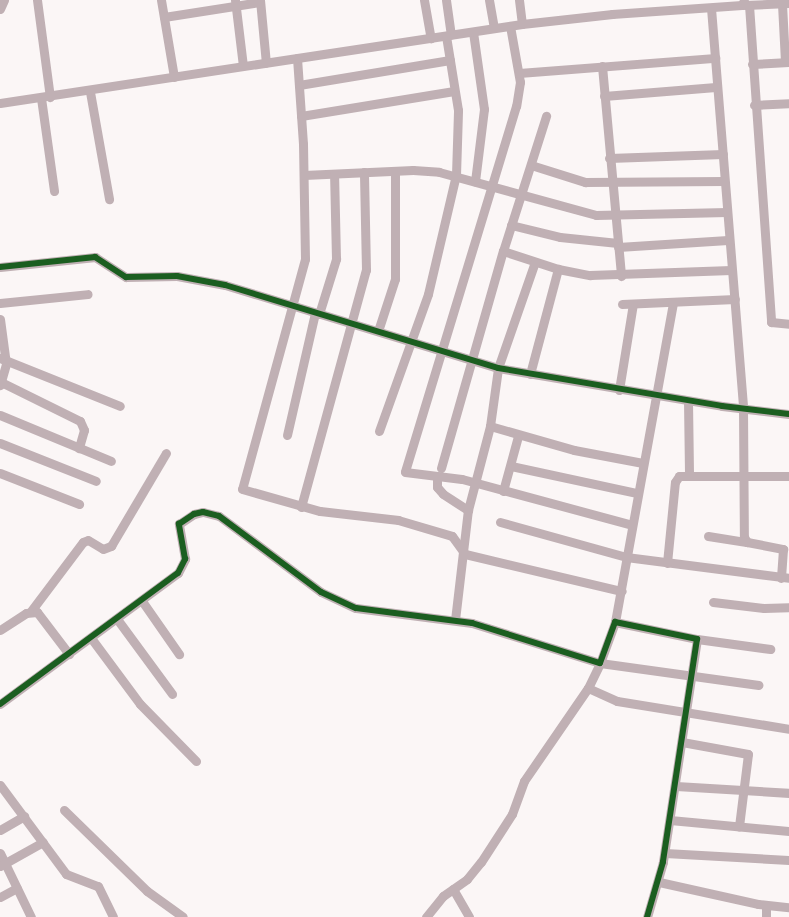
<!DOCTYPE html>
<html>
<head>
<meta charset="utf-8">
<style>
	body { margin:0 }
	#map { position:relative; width:789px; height:917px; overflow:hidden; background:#fbf6f6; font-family:Karla,sans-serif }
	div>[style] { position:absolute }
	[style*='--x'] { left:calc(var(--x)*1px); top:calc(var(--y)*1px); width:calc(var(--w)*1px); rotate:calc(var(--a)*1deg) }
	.minor>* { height:9px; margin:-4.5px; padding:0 4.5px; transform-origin:4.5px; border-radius:4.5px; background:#c0b0b4 }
	.cycleway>* { height:6px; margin:-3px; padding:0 3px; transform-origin:3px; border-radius:3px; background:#1b5e20 }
	span { translate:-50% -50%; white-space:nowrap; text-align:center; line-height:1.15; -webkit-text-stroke:5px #fff; paint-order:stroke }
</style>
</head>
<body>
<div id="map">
	<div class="minor">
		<i style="--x:37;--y:0;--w:98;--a:82.4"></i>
		<i style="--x:161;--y:0;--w:78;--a:80.4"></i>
		<i style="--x:235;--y:0;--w:66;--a:83.1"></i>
		<i style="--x:260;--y:0;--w:63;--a:84.6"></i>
		<i style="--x:424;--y:0;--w:39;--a:80"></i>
		<i style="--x:446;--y:0;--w:35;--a:82"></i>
		<i style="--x:489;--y:0;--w:28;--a:80"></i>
		<i style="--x:519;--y:0;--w:24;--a:83"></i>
		<i style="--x:782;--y:4;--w:58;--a:87"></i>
		<i style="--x:745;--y:5;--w:44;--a:-2.6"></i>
		<i style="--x:749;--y:5;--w:318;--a:86"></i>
		<i style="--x:771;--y:322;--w:18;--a:6"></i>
		<i style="--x:711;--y:8;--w:402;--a:85.4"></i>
		<i style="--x:743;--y:409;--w:128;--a:89.6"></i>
		<i style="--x:744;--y:537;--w:6;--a:59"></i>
		<i style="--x:747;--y:542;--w:37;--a:11"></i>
		<i style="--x:783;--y:549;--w:29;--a:94"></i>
		<i style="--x:0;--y:9;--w:10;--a:-66"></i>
		<i style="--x:164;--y:17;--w:97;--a:-8.9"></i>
		<i style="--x:510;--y:26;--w:57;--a:79.9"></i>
		<i style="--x:520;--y:82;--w:24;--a:99"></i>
		<i style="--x:516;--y:106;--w:382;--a:106.9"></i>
		<i style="--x:405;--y:472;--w:57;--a:7"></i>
		<i style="--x:462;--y:479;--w:176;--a:15.1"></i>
		<i style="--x:473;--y:32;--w:78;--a:81.9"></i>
		<i style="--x:484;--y:109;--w:73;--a:97.1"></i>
		<i style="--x:297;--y:58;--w:86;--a:86"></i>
		<i style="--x:303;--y:144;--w:115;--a:89"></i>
		<i style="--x:305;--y:259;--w:238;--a:105.3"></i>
		<i style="--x:242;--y:489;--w:81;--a:15.8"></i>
		<i style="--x:320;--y:511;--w:79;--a:6.6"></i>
		<i style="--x:398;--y:520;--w:56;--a:16.5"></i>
		<i style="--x:452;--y:536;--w:22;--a:54"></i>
		<i style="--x:465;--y:554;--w:161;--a:13.3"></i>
		<i style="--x:752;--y:64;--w:37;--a:-3"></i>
		<i style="--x:602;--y:66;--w:211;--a:84.8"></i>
		<i style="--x:519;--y:73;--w:197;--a:-4.4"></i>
		<i style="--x:299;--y:85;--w:153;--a:-9.4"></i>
		<i style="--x:90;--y:92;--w:109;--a:79.9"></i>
		<i style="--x:604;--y:96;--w:112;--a:-4.6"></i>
		<i style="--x:41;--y:98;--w:94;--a:82"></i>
		<i style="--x:0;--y:103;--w:528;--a:-8.61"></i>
		<i style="--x:522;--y:24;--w:91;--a:-6.3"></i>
		<i style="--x:612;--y:14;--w:130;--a:-4"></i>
		<i style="--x:742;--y:5;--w:5;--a:-68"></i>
		<i style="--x:754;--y:105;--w:35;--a:-3"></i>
		<i style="--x:301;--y:116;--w:155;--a:-9.3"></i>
		<i style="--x:609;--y:158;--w:114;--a:-2"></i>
		<i style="--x:531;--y:165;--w:57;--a:17.5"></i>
		<i style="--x:585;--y:182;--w:139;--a:-0.4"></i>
		<i style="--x:304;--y:175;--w:109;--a:-2.6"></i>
		<i style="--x:413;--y:170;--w:26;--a:4"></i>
		<i style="--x:439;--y:172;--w:163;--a:15.3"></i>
		<i style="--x:596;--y:215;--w:131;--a:-1.3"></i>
		<i style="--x:511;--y:225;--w:50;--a:13.8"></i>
		<i style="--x:560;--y:237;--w:58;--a:5.9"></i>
		<i style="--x:618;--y:247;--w:110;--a:-3.6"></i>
		<i style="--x:503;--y:251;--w:58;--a:18.1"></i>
		<i style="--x:558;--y:269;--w:33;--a:11"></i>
		<i style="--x:590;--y:275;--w:141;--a:-2"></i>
		<i style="--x:0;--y:267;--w:96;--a:-6"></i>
		<i style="--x:95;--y:257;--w:37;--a:33"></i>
		<i style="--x:126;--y:277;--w:51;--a:-1.1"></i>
		<i style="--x:177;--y:276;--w:49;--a:10.6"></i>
		<i style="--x:225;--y:285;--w:285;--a:16.9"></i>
		<i style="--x:498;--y:368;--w:227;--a:9.6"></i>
		<i style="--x:722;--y:406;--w:67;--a:6.8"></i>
		<i style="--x:0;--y:303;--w:88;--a:-5.8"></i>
		<i style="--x:622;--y:304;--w:113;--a:-2.5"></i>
		<i style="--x:319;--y:314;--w:58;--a:-72.8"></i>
		<i style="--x:336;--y:259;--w:85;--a:-91.3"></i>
		<i style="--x:0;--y:319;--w:45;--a:82.4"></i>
		<i style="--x:6;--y:364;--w:22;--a:106"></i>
		<i style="--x:378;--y:331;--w:55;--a:-71.9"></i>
		<i style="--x:395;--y:279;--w:108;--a:-90"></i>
		<i style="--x:0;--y:358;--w:129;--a:21.8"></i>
		<i style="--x:530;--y:374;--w:109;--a:-75.1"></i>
		<i style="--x:1;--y:382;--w:88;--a:26.3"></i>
		<i style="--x:80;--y:421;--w:10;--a:66"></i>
		<i style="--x:84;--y:430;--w:19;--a:106"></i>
		<i style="--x:619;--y:390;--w:87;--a:-80.8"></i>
		<i style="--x:688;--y:401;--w:75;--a:89.2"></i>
		<i style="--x:0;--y:415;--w:120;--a:22.5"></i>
		<i style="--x:490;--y:426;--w:87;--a:15.9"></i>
		<i style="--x:574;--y:450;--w:70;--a:10.7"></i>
		<i style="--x:379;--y:431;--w:145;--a:-70.3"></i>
		<i style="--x:428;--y:294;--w:122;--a:-76.8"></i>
		<i style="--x:456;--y:175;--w:65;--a:-88.2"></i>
		<i style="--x:458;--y:110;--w:75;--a:-99.2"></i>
		<i style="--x:287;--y:435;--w:125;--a:-77.1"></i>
		<i style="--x:0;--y:443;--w:103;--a:21.6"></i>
		<i style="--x:511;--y:466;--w:129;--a:12.1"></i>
		<i style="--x:441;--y:468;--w:226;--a:-74.1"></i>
		<i style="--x:503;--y:251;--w:142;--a:-72.3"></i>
		<i style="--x:0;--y:473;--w:85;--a:21.4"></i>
		<i style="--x:437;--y:476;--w:11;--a:90"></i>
		<i style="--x:437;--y:487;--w:9;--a:49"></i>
		<i style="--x:443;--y:494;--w:30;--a:33"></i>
		<i style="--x:503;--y:491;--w:57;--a:-74.7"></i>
		<i style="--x:301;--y:507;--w:246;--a:-74.7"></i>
		<i style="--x:366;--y:270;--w:98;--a:-91.2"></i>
		<i style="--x:500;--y:522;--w:131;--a:15.5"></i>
		<i style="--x:626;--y:557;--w:164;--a:7.3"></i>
		<i style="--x:708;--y:536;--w:39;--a:9"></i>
		<i style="--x:667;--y:563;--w:81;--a:-84.4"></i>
		<i style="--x:675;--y:482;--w:7;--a:-56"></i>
		<i style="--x:679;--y:476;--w:110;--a:0"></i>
		<i style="--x:142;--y:601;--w:65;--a:55.1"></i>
		<i style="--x:713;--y:602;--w:51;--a:6.7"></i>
		<i style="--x:764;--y:608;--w:25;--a:-2"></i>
		<i style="--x:31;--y:611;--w:86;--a:-53"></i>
		<i style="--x:83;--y:542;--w:5;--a:-22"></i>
		<i style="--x:88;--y:540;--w:17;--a:31"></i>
		<i style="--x:103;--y:549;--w:9;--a:-21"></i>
		<i style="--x:111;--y:546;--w:108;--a:-59.4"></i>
		<i style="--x:117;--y:619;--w:93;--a:53.7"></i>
		<i style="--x:455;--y:620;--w:111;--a:-83.3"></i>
		<i style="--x:468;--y:510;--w:87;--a:-75.3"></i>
		<i style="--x:490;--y:426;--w:59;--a:-82.1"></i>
		<i style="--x:498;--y:368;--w:112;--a:-70.8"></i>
		<i style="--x:615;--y:622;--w:323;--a:-79.7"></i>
		<i style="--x:0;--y:630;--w:31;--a:-33"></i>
		<i style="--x:26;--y:613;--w:11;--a:-5"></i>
		<i style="--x:37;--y:612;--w:53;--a:52.7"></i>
		<i style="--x:91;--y:638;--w:82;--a:53.4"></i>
		<i style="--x:140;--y:704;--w:80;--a:45.5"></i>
		<i style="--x:697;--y:639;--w:74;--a:7.8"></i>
		<i style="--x:588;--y:688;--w:32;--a:24"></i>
		<i style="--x:617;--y:701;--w:174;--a:9.2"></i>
		<i style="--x:0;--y:704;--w:221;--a:-36.4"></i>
		<i style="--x:178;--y:573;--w:16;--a:-63"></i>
		<i style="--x:185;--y:559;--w:36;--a:-100"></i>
		<i style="--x:179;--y:524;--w:18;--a:-34"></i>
		<i style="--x:194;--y:514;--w:9;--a:-13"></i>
		<i style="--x:203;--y:512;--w:16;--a:14"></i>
		<i style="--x:219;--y:516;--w:127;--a:36.7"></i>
		<i style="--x:321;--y:592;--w:38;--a:25"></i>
		<i style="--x:356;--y:608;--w:117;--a:7.4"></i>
		<i style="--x:472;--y:623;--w:134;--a:17.4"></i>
		<i style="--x:600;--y:663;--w:44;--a:-69.9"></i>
		<i style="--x:615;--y:622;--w:84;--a:11.7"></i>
		<i style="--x:697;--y:639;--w:226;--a:98.7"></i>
		<i style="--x:663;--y:862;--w:57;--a:106.2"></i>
		<i style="--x:682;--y:742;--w:67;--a:10.3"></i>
		<i style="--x:748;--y:754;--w:73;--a:97.1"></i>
		<i style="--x:0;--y:785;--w:111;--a:53.4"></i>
		<i style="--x:66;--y:874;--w:34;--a:21"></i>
		<i style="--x:98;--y:886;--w:34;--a:64"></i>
		<i style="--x:676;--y:786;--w:113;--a:3.5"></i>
		<i style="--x:64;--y:810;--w:116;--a:44.3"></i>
		<i style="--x:147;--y:891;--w:44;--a:35.8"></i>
		<i style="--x:670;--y:820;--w:120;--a:5.3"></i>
		<i style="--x:0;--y:830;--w:28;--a:-30"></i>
		<i style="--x:0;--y:853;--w:71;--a:64.2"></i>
		<i style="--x:665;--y:853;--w:124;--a:3.2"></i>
		<i style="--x:0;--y:866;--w:49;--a:-29.2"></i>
		<i style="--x:659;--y:882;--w:101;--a:12.5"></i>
		<i style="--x:758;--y:904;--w:31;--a:6"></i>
		<i style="--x:453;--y:889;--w:32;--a:60"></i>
		<i style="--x:0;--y:897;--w:19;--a:-28"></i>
		<i style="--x:426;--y:917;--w:27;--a:-51"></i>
		<i style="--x:443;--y:896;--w:29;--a:-35"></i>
		<i style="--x:467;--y:879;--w:22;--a:-51"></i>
		<i style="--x:481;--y:862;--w:57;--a:-57.1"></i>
		<i style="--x:512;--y:814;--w:35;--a:-70"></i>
		<i style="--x:524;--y:781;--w:113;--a:-55.5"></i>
		<i style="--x:588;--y:688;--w:28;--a:-64"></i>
		<i style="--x:600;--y:663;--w:160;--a:7.9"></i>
		<i style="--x:766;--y:917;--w:12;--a:-90"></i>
	</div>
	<div class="cycleway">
		<i style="--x:0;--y:267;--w:96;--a:-6"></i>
		<i style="--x:95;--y:257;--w:37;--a:33"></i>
		<i style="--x:126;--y:277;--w:51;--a:-1.1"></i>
		<i style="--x:177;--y:276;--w:49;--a:10.6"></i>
		<i style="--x:225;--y:285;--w:285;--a:16.9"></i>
		<i style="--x:498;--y:368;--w:227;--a:9.6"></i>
		<i style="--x:722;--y:406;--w:67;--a:6.8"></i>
		<i style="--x:0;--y:704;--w:221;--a:-36.4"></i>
		<i style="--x:178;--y:573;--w:16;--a:-63"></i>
		<i style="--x:185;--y:559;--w:36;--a:-100"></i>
		<i style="--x:179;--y:524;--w:18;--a:-34"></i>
		<i style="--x:194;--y:514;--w:9;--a:-13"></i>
		<i style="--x:203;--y:512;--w:16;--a:14"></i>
		<i style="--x:219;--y:516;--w:127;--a:36.7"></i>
		<i style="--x:321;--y:592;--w:38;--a:25"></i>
		<i style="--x:356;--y:608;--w:117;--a:7.4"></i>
		<i style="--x:472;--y:623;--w:134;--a:17.4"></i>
		<i style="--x:600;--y:663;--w:44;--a:-69.9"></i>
		<i style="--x:615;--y:622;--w:84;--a:11.7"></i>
		<i style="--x:697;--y:639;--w:226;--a:98.7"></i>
		<i style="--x:663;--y:862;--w:57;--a:106.2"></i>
	</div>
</div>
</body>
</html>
